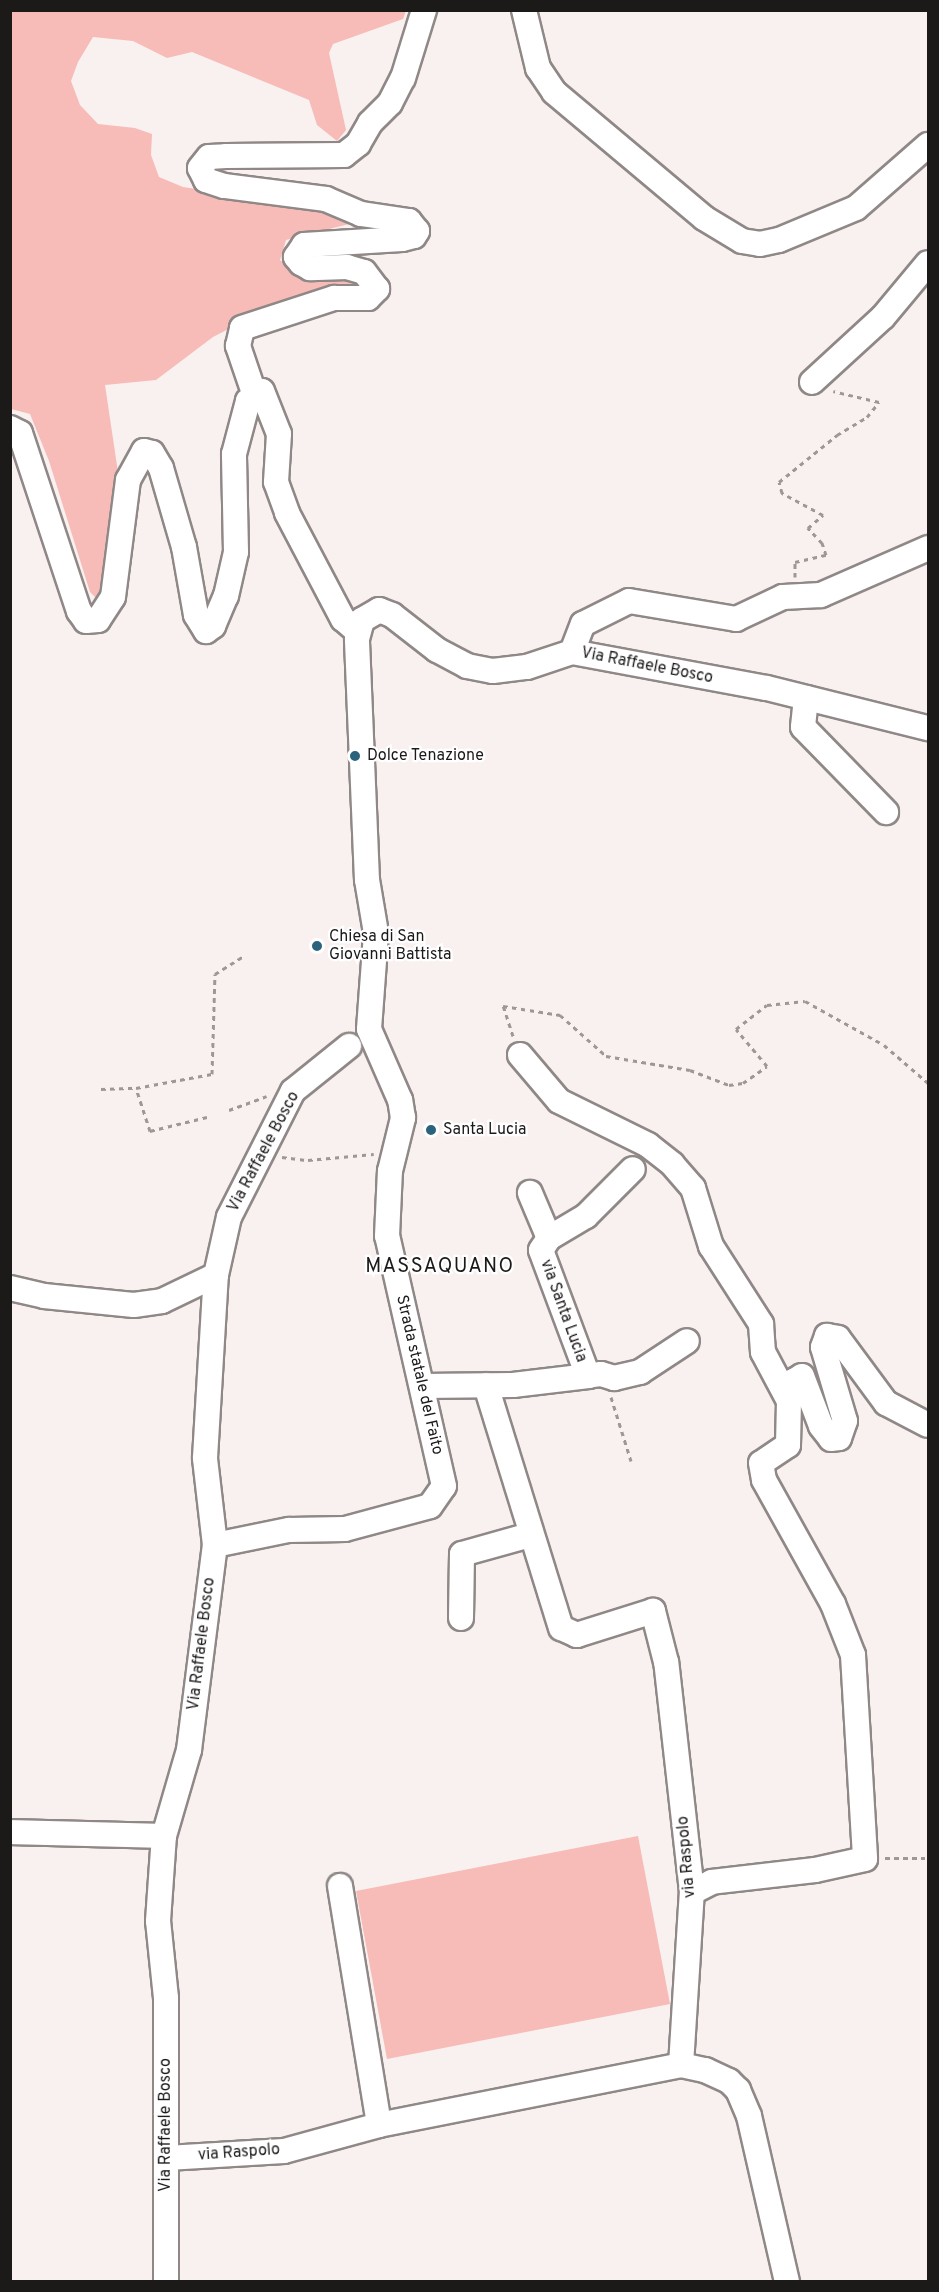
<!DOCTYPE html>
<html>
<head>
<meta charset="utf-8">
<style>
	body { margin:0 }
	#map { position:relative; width:939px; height:2292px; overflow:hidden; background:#f9f1f0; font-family:Overpass,sans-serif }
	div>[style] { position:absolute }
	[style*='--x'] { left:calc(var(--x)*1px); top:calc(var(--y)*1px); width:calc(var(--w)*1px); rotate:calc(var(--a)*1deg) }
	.green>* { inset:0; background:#f7bbb8 }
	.path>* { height:3px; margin-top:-1.5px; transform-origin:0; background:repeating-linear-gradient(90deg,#9d9797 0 4.5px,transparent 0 9px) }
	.roads { filter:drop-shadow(2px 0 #8f8887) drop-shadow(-2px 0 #8f8887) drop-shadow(0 2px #8f8887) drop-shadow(0 -2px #8f8887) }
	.minor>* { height:24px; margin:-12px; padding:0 12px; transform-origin:12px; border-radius:12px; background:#fff }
	.dots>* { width:16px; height:16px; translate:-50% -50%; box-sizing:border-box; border:3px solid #fff; border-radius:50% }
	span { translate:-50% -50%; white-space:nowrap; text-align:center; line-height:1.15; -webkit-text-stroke:4.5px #fff; paint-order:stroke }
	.street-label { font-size:16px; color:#1c1919 }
	.poi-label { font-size:16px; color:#1c1919 }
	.left { translate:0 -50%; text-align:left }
	.quarter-label { font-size:20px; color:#1c1919; letter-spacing:1.5px }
	.frame { position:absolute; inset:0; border:12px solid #1c1919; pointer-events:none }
</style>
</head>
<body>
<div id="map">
	<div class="green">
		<i style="clip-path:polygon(10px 11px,406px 11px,403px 19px,333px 44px,329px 53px,346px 130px,337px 141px,317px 125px,309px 100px,192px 52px,167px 58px,133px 41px,93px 37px,78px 62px,71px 81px,80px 105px,98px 124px,135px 128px,152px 134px,151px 155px,159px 177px,183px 187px,338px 210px,353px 223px,286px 240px,280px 260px,290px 268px,361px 280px,345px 289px,242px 322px,213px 337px,156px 380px,105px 385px,119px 479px,105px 598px,99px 601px,90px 592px,49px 461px,30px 414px,11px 409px)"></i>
		<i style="clip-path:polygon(638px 1836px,670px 2004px,387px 2059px,356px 1891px)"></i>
	</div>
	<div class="path">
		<i style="--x:795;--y:577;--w:15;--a:-90"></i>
		<i style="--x:795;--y:562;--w:32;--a:-13"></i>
		<i style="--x:826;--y:555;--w:13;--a:-108"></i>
		<i style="--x:822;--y:543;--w:21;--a:-133"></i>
		<i style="--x:808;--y:528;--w:20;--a:-41"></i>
		<i style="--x:823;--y:515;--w:47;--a:-151.8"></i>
		<i style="--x:782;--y:493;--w:11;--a:-105"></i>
		<i style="--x:779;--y:482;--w:75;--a:-39"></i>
		<i style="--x:837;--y:435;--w:35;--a:-31"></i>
		<i style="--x:867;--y:417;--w:19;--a:-51"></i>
		<i style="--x:879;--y:402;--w:47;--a:-166.6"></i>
		<i style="--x:513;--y:1036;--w:32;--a:-108"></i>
		<i style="--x:503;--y:1006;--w:58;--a:9"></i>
		<i style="--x:560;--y:1015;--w:62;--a:41.7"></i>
		<i style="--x:606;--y:1056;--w:85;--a:9.5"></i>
		<i style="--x:690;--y:1070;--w:42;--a:21"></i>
		<i style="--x:729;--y:1085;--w:14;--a:-8"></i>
		<i style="--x:743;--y:1083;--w:29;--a:-35"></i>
		<i style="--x:767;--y:1066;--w:48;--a:-130"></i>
		<i style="--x:736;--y:1029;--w:39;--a:-38"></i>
		<i style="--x:767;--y:1005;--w:38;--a:-6"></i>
		<i style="--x:805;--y:1001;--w:90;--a:29.1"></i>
		<i style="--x:884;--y:1045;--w:58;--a:40.8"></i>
		<i style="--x:101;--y:1089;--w:35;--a:-2"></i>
		<i style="--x:229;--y:1110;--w:40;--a:-20.2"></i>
		<i style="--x:207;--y:1117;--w:59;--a:166.2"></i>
		<i style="--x:150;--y:1131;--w:45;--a:-108"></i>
		<i style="--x:136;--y:1088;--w:77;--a:-10.4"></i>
		<i style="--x:212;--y:1074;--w:100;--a:-88.3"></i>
		<i style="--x:215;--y:974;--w:32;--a:-32"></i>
		<i style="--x:282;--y:1157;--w:26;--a:7"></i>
		<i style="--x:308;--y:1160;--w:66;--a:-5.2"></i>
		<i style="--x:611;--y:1397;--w:67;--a:72.6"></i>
		<i style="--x:885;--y:1858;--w:43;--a:0"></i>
	</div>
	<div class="roads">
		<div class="minor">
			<i style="--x:524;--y:10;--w:60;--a:76.4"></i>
			<i style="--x:538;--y:68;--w:29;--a:56"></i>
			<i style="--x:554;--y:92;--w:196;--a:40"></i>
			<i style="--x:704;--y:218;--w:44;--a:31.2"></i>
			<i style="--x:742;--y:241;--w:18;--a:9"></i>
			<i style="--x:760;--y:244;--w:19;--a:-12"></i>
			<i style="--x:779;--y:240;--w:83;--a:-22.6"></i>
			<i style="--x:856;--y:208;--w:96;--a:-41.2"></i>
			<i style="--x:812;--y:382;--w:96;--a:-42.5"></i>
			<i style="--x:883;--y:317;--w:70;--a:-50.2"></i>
			<i style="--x:254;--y:393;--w:50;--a:-108.8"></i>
			<i style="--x:238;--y:346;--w:18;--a:-77"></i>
			<i style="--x:242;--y:328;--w:97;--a:-18.1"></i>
			<i style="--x:334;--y:298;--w:34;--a:0"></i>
			<i style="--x:368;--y:298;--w:13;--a:-45"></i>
			<i style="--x:377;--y:289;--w:21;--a:-127"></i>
			<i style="--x:364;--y:272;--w:18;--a:-164"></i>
			<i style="--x:347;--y:267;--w:37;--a:178"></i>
			<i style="--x:310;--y:268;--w:10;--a:-151"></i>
			<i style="--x:301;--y:263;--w:8;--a:-130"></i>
			<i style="--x:296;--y:257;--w:14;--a:-56"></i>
			<i style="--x:304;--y:245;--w:98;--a:-3.5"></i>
			<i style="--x:402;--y:239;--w:12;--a:-14"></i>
			<i style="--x:414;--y:236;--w:6;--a:-59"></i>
			<i style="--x:417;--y:231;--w:13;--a:-129"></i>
			<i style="--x:409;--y:221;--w:49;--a:-171.7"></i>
			<i style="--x:361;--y:214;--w:38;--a:-157"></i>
			<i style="--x:326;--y:199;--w:103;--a:-172.7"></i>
			<i style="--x:224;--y:186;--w:19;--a:-162"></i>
			<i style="--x:206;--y:180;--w:13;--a:-117"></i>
			<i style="--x:200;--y:168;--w:14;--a:-51"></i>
			<i style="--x:209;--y:157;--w:17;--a:-3"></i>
			<i style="--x:226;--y:156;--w:118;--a:-0.5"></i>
			<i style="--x:344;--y:155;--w:18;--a:-38"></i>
			<i style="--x:358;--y:144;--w:24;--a:-60"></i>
			<i style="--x:370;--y:123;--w:28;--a:-45"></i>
			<i style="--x:390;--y:103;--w:28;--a:-63"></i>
			<i style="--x:403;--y:78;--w:71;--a:-72.8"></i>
			<i style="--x:10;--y:428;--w:11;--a:27"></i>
			<i style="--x:20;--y:433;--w:188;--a:71.7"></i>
			<i style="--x:79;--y:611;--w:12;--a:55"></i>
			<i style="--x:86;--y:621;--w:12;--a:-5"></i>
			<i style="--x:98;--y:620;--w:27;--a:-57"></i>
			<i style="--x:113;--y:597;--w:118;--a:-82.7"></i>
			<i style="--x:128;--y:480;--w:33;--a:-61"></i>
			<i style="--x:144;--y:451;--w:8;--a:14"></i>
			<i style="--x:152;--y:453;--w:17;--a:59"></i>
			<i style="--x:161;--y:468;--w:82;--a:73.8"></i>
			<i style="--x:184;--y:547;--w:69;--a:80"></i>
			<i style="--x:196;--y:615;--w:19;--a:58"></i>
			<i style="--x:206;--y:631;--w:9;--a:-36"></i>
			<i style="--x:213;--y:626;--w:33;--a:-67"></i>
			<i style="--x:226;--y:596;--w:45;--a:-77.2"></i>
			<i style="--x:236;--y:552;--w:98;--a:-91.2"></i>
			<i style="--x:234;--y:454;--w:55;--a:-75.2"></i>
			<i style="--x:248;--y:401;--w:17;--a:-36"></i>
			<i style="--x:262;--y:391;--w:46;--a:68.4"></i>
			<i style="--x:279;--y:434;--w:48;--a:93.6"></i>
			<i style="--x:276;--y:482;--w:33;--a:70"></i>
			<i style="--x:287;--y:513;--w:120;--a:62.2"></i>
			<i style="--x:343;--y:619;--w:18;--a:41"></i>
			<i style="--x:572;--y:652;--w:30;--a:-69"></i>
			<i style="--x:583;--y:624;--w:51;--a:-26.6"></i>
			<i style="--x:629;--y:601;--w:109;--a:9.5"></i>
			<i style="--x:736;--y:619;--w:52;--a:-25.1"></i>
			<i style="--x:783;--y:597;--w:38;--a:-3"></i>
			<i style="--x:821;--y:595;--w:117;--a:-23.7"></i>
			<i style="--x:806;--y:698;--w:29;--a:96"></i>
			<i style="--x:803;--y:727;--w:119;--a:45.7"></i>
			<i style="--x:520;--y:1055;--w:60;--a:49.7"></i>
			<i style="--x:559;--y:1101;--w:99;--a:26.3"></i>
			<i style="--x:648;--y:1145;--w:31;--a:38"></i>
			<i style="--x:672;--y:1164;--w:32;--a:49"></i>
			<i style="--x:693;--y:1188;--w:61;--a:72.8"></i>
			<i style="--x:711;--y:1246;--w:93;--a:57.3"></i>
			<i style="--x:761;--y:1324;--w:28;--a:86"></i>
			<i style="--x:763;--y:1352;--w:55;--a:62"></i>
			<i style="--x:789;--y:1401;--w:44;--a:91.3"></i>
			<i style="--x:788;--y:1445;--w:32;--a:146"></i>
			<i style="--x:761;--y:1463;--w:17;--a:80"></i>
			<i style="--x:764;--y:1480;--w:142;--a:60.9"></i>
			<i style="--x:833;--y:1604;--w:55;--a:68.6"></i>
			<i style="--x:853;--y:1655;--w:204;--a:86.6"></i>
			<i style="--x:865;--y:1859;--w:51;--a:167.6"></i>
			<i style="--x:815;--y:1870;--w:104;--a:173.4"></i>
			<i style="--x:712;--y:1882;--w:22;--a:153"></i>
			<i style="--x:549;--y:1238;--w:43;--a:-30.7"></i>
			<i style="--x:586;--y:1216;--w:66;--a:-45"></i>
			<i style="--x:10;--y:1288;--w:35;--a:13"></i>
			<i style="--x:44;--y:1296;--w:90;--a:5.7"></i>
			<i style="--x:134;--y:1305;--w:28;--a:-8"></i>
			<i style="--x:162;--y:1301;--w:60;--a:-25.7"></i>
			<i style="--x:588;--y:1376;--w:13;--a:-9"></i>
			<i style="--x:601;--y:1374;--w:14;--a:17"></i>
			<i style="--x:614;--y:1378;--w:27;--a:-13"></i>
			<i style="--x:640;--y:1372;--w:56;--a:-33.4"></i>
			<i style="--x:422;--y:1386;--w:91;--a:-0.6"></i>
			<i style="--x:513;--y:1385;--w:76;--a:-6.8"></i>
			<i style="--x:588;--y:1376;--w:134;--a:-110.5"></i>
			<i style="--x:541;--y:1250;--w:14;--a:-56"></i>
			<i style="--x:549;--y:1238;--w:49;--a:-112.9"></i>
			<i style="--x:789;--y:1401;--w:21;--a:-76"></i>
			<i style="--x:794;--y:1381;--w:9;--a:-32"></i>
			<i style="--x:802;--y:1376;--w:53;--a:69.2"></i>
			<i style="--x:821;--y:1426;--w:16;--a:52"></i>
			<i style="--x:831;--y:1439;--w:8;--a:-7"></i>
			<i style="--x:839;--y:1438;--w:18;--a:-71"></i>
			<i style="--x:845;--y:1421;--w:77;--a:-106.6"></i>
			<i style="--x:823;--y:1347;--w:12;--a:-70"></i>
			<i style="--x:827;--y:1336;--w:11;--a:10"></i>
			<i style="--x:838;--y:1338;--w:81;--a:53.6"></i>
			<i style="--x:886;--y:1403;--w:47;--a:27.6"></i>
			<i style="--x:215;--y:1545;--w:76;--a:-11.5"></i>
			<i style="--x:289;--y:1530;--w:56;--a:-1"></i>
			<i style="--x:345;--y:1529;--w:88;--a:-15.1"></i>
			<i style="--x:430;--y:1506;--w:24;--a:-55"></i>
			<i style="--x:444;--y:1486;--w:256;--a:-102.8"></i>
			<i style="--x:387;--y:1236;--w:65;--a:-87.4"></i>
			<i style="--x:390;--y:1171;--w:55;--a:-76.2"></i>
			<i style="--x:403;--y:1118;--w:18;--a:-99"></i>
			<i style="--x:400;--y:1100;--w:77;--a:-113.6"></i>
			<i style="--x:369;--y:1029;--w:96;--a:-85.8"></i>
			<i style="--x:376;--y:933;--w:54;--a:-99.6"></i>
			<i style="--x:367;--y:880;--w:241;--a:-92.4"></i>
			<i style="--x:357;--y:639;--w:20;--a:-75"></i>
			<i style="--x:362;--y:620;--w:20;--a:-30"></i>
			<i style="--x:379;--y:610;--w:14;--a:21"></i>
			<i style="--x:392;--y:615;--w:57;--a:37.9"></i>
			<i style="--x:437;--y:650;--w:34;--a:28"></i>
			<i style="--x:467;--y:666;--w:26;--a:11"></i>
			<i style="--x:493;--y:671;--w:34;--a:-7"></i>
			<i style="--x:527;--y:667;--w:47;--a:-18.4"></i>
			<i style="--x:572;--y:652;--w:198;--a:10.5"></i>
			<i style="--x:767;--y:688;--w:166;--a:14"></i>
			<i style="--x:461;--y:1618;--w:64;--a:-89.1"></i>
			<i style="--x:462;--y:1554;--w:71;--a:-15.6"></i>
			<i style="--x:10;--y:1832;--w:154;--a:1.5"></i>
			<i style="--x:340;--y:1886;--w:242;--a:80.7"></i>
			<i style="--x:681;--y:2065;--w:25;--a:12"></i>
			<i style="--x:705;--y:2070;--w:26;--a:25"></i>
			<i style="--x:729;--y:2081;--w:13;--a:45"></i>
			<i style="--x:738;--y:2090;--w:28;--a:67"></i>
			<i style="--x:749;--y:2116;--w:170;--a:77.1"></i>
			<i style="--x:167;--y:2158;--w:117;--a:-3.4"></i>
			<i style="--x:284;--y:2151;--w:98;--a:-15.3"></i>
			<i style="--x:379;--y:2125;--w:308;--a:-11.2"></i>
			<i style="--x:681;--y:2065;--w:173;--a:-86.4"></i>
			<i style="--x:692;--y:1892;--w:231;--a:-96.4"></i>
			<i style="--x:666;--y:1662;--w:53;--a:-104.3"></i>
			<i style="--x:653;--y:1611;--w:80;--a:162.5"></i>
			<i style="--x:577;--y:1635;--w:17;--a:-156"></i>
			<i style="--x:561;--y:1628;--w:254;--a:-107.2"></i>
			<i style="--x:166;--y:2282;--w:284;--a:-90"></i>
			<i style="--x:166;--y:1998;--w:77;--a:-95.9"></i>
			<i style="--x:158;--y:1921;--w:85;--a:-86"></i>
			<i style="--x:164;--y:1836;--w:90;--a:-73.8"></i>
			<i style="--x:189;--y:1750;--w:207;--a:-82.8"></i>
			<i style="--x:215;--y:1545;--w:88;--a:-96.6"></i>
			<i style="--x:205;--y:1458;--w:183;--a:-86.6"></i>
			<i style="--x:216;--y:1275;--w:59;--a:-77.4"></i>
			<i style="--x:229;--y:1217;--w:141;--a:-63.1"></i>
			<i style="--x:293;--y:1091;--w:72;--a:-38.8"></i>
		</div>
	</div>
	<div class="dots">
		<i style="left:355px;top:756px;background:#2b637d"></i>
		<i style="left:317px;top:946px;background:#2b637d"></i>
		<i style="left:431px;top:1130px;background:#2b637d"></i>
	</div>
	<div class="street-label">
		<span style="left:647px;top:666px;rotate:11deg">Via Raffaele Bosco</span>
		<span style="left:264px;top:1152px;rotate:-62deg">Via Raffaele Bosco</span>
		<span style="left:563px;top:1311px;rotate:70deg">via Santa Lucia</span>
		<span style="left:419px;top:1375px;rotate:77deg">Strada statale del Faito</span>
		<span style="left:202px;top:1644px;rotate:-83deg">Via Raffaele Bosco</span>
		<span style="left:687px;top:1857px;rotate:-95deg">via Raspolo</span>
		<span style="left:166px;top:2125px;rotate:-90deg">Via Raffaele Bosco</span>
		<span style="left:239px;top:2153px;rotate:-4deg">via Raspolo</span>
	</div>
	<div class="poi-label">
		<span class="left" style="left:367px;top:756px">Dolce Tenazione</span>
		<span class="left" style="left:329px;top:946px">Chiesa di San<br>Giovanni Battista</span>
		<span class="left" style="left:443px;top:1130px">Santa Lucia</span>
	</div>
	<div class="quarter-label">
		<span style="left:440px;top:1267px">MASSAQUANO</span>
	</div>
	<div class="frame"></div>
</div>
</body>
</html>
